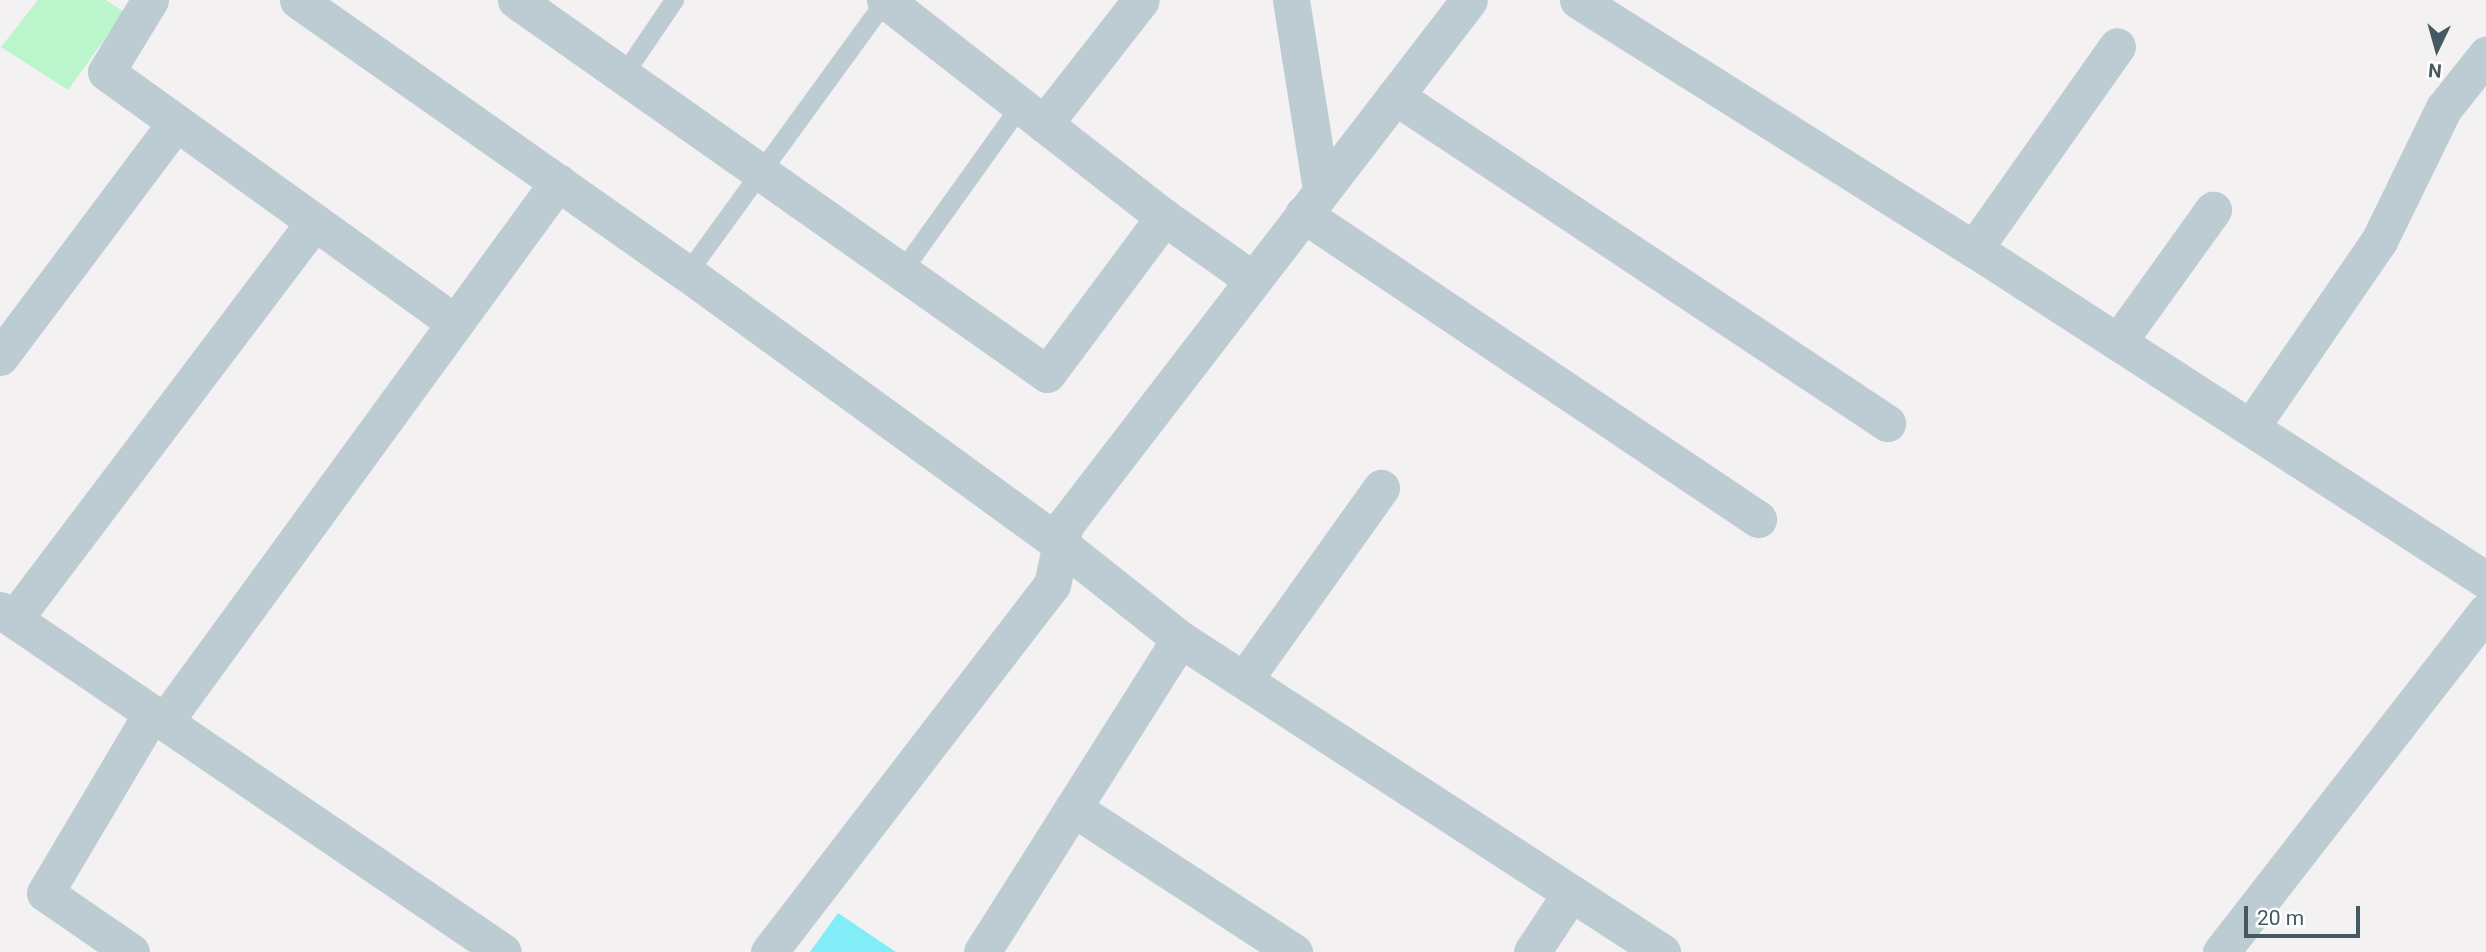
<!DOCTYPE html>
<html>
<head>
<meta charset="utf-8">
<style>
	body { margin:0 }
	#map { position:relative; width:2486px; height:952px; overflow:hidden; background:#f3f1f1; font-family:Roboto,sans-serif }
	div>[style] { position:absolute }
	[style*='--x'] { left:calc(var(--x)*1px); top:calc(var(--y)*1px); width:calc(var(--w)*1px); rotate:calc(var(--a)*1deg) }
	.green>* { inset:0; background:#bbf5cb }
	.water>* { inset:0; background:#83edf7 }
	.lane>* { height:19px; margin:-9.5px; padding:0 9.5px; transform-origin:9.5px; border-radius:9.5px; background:#bdcbd2 }
	.street>* { height:37px; margin:-18.5px; padding:0 18.5px; transform-origin:18.5px; border-radius:18.5px; background:#bdcbd2 }
	span { translate:-50% -50%; white-space:nowrap; text-align:center; line-height:1.15; -webkit-text-stroke:5px #fff; paint-order:stroke }
	.north { position:absolute; left:2402px; top:14px; width:70px; height:70px; -webkit-text-stroke:5px #fff; paint-order:stroke; rotate:185deg; font-size:19px; font-weight:700; line-height:28px; text-align:center; color:#465861 }
	.north::after { content:''; display:block; margin:auto; width:24px; height:32px; background:#465861; clip-path:polygon(50% 0,100% 100%,50% 72%,0 100%) }
	.scale { position:absolute; left:2244px; top:906px; width:116px; height:32px; box-sizing:border-box; border:4px solid #465861; border-top:0; padding-left:9px; font-size:21px; line-height:24px; white-space:nowrap; color:#465861; -webkit-text-stroke:5px #fff; paint-order:stroke }
</style>
</head>
<body>
<div id="map">
	<div class="green">
		<i style="clip-path:polygon(38px 0,106px 0,124px 12px,68px 90px,1px 47px)"></i>
	</div>
	<div class="water">
		<i style="clip-path:polygon(838px 913px,896px 952px,810px 952px)"></i>
	</div>
	<div class="lane">
		<i style="--x:623;--y:75;--w:91;--a:-55.8"></i>
		<i style="--x:901;--y:272;--w:204;--a:-54.4"></i>
		<i style="--x:687;--y:273;--w:337;--a:-54"></i>
	</div>
	<div class="street">
		<i style="--x:150;--y:0;--w:84;--a:121.4"></i>
		<i style="--x:106;--y:72;--w:430;--a:35.7"></i>
		<i style="--x:298;--y:0;--w:475;--a:35.1"></i>
		<i style="--x:687;--y:273;--w:460;--a:36"></i>
		<i style="--x:1059;--y:543;--w:154;--a:38.4"></i>
		<i style="--x:1180;--y:639;--w:575;--a:33"></i>
		<i style="--x:516;--y:0;--w:649;--a:35.16"></i>
		<i style="--x:1047;--y:374;--w:196;--a:-53.3"></i>
		<i style="--x:885;--y:0;--w:353;--a:37.9"></i>
		<i style="--x:1164;--y:217;--w:109;--a:35.3"></i>
		<i style="--x:1291;--y:0;--w:192;--a:81"></i>
		<i style="--x:1578;--y:0;--w:468;--a:32.2"></i>
		<i style="--x:1974;--y:249;--w:610;--a:32.88"></i>
		<i style="--x:1395;--y:96;--w:591;--a:33.61"></i>
		<i style="--x:1044;--y:124;--w:157;--a:-52"></i>
		<i style="--x:1303;--y:214;--w:548;--a:33.84"></i>
		<i style="--x:1974;--y:249;--w:248;--a:-54.8"></i>
		<i style="--x:2118;--y:342;--w:163;--a:-54.3"></i>
		<i style="--x:0;--y:357;--w:293;--a:-53.1"></i>
		<i style="--x:2251;--y:427;--w:226;--a:-55.5"></i>
		<i style="--x:2379;--y:241;--w:148;--a:-64"></i>
		<i style="--x:2444;--y:108;--w:68;--a:-51.6"></i>
		<i style="--x:0;--y:610;--w:608;--a:34.21"></i>
		<i style="--x:14;--y:619;--w:498;--a:-52.9"></i>
		<i style="--x:1244;--y:680;--w:236;--a:-54.5"></i>
		<i style="--x:165;--y:721;--w:667;--a:-53.9"></i>
		<i style="--x:1073;--y:808;--w:264;--a:33.1"></i>
		<i style="--x:131;--y:952;--w:104;--a:-145.5"></i>
		<i style="--x:45;--y:893;--w:209;--a:-59.3"></i>
		<i style="--x:769;--y:952;--w:463;--a:-52.4"></i>
		<i style="--x:1052;--y:585;--w:61;--a:-77.8"></i>
		<i style="--x:1065;--y:525;--w:662;--a:-52.42"></i>
		<i style="--x:982;--y:952;--w:370;--a:-57.7"></i>
		<i style="--x:1532;--y:952;--w:71;--a:-56.5"></i>
		<i style="--x:2221;--y:952;--w:431;--a:-52.1"></i>
	</div>
	<div class="north">N</div>
	<div class="scale">20 m</div>
</div>
</body>
</html>
